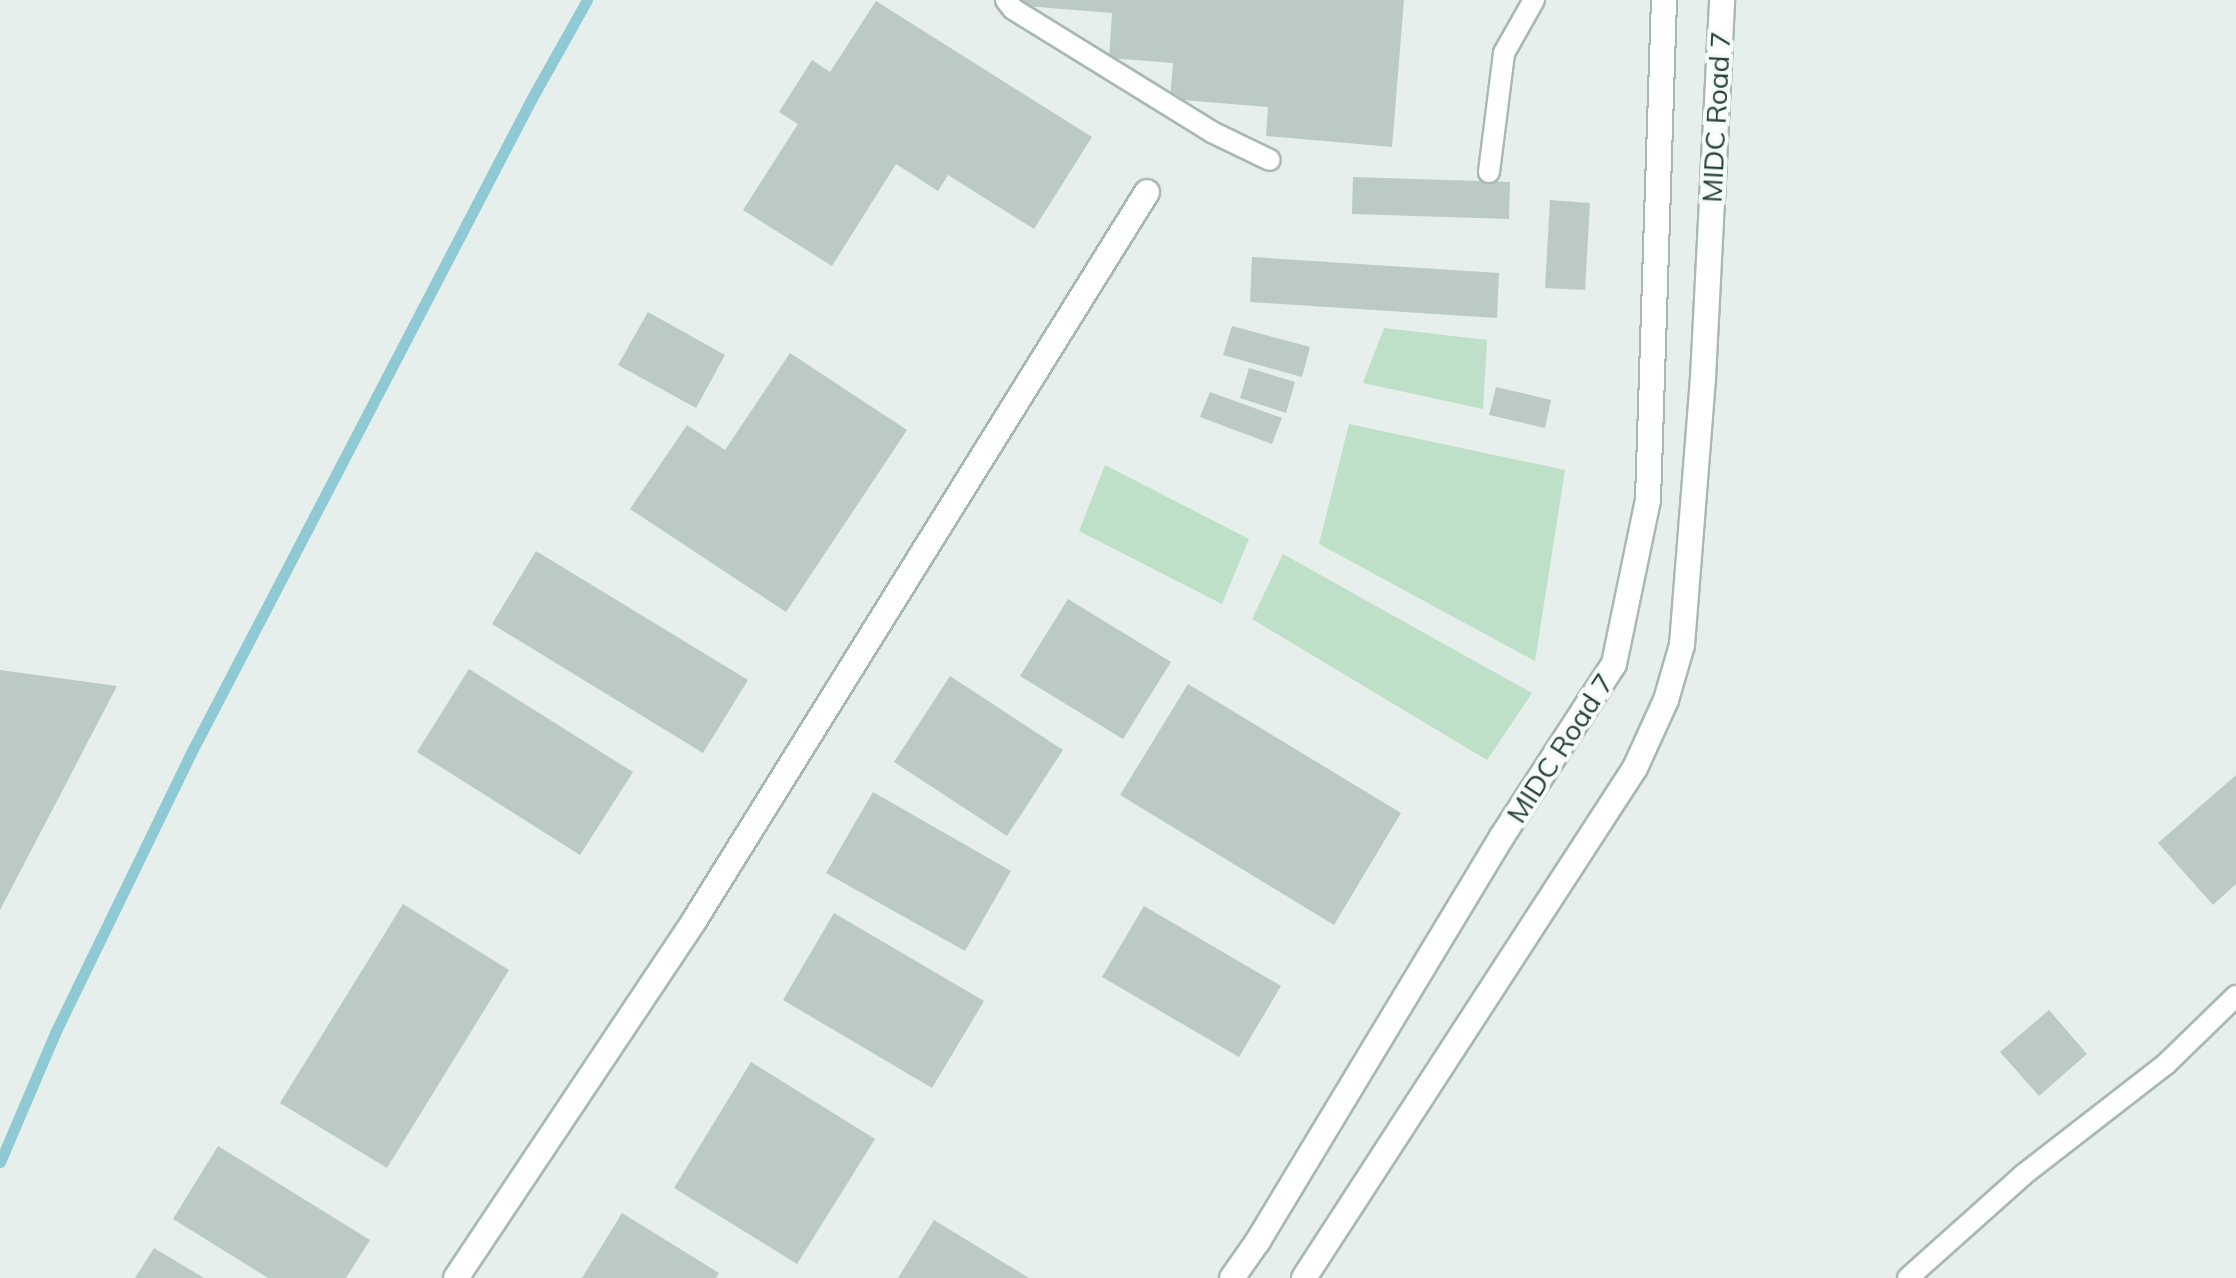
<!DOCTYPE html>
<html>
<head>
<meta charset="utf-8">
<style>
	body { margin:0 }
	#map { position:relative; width:2236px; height:1278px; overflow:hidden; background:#e6efeb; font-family:Mulish,sans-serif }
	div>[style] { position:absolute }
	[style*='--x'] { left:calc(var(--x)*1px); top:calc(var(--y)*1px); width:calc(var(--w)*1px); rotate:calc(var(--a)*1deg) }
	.green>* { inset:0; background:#bfe0c8 }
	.stream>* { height:11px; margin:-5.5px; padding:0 5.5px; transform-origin:5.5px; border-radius:5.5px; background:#8ec9d4 }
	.building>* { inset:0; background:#bbcac4 }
	.roads { filter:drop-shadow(2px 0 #a8b8b2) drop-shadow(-2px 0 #a8b8b2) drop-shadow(0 2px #a8b8b2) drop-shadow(0 -2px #a8b8b2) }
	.lane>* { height:20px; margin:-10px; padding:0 10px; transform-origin:10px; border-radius:10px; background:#fff }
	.street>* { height:24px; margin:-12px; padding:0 12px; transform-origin:12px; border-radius:12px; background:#fff }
	.secondary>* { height:24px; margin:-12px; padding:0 12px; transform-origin:12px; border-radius:12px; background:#fff }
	span { translate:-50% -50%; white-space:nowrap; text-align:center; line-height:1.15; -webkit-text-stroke:8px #f7fbf9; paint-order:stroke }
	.street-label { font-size:28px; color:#24423a }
</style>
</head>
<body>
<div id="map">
	<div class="green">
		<i style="clip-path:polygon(1384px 328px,1487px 340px,1483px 409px,1363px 383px)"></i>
		<i style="clip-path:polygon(1349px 424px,1565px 470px,1535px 661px,1319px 544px)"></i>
		<i style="clip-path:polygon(1105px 465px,1249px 539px,1222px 604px,1079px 531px)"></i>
		<i style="clip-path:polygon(1283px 554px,1532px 693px,1487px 760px,1252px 619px)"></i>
	</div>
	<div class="stream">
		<i style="--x:0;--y:1162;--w:140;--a:-66.9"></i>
		<i style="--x:55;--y:1033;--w:316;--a:-64.1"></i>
		<i style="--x:193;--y:749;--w:734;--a:-62.49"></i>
		<i style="--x:532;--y:98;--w:112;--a:-60.7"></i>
	</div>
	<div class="building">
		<i style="clip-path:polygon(1012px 0,1404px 0,1392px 147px,1266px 136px,1268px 107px,1170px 99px,1173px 63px,1109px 58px,1112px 13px,1012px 5px)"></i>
		<i style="clip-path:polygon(876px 1px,1092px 137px,1034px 229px,948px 175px,938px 191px,896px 164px,832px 266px,743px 210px,798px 124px,779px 112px,812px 60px,830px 72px)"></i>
		<i style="clip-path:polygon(1353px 177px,1510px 182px,1509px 219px,1352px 214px)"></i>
		<i style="clip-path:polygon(1550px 200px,1590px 203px,1585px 290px,1545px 288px)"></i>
		<i style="clip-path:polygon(1252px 257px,1499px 273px,1497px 318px,1250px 302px)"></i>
		<i style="clip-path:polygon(648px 312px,725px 355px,696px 408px,618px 365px)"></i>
		<i style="clip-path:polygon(1232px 326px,1310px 347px,1302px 377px,1223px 355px)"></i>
		<i style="clip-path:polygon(790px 353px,907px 430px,786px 612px,630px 509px,687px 425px,725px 450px)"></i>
		<i style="clip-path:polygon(1249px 368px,1295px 382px,1286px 413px,1240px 398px)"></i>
		<i style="clip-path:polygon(1496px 387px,1551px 400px,1545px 428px,1489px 415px)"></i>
		<i style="clip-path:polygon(1210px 392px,1282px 418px,1272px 444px,1200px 417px)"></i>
		<i style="clip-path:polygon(536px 551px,748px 680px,703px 753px,492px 624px)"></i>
		<i style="clip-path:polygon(1068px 599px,1171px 662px,1123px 739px,1020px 676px)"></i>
		<i style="clip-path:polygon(469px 669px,633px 772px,580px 855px,417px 752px)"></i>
		<i style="clip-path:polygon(0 670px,117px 686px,0 910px)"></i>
		<i style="clip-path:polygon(950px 676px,1063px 750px,1007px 836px,894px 762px)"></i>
		<i style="clip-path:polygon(1188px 684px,1401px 813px,1334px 925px,1120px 795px)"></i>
		<i style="clip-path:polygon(2236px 775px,2236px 884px,2213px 905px,2158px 843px)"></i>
		<i style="clip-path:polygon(873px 792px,1011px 871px,965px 951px,826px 873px)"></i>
		<i style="clip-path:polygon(403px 904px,509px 970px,387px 1168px,280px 1103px)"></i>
		<i style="clip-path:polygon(1144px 906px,1281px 986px,1239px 1057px,1102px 977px)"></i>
		<i style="clip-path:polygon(834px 913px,984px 1001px,932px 1088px,783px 1000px)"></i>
		<i style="clip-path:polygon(2049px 1010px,2087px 1054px,2039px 1096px,2000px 1052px)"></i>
		<i style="clip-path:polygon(751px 1062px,875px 1139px,797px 1264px,674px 1188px)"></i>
		<i style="clip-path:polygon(218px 1146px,370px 1240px,346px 1278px,268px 1278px,173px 1219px)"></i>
		<i style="clip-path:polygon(622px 1213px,719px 1273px,716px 1278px,582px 1278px)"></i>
		<i style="clip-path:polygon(934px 1220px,1029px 1278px,898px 1278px)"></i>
		<i style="clip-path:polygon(154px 1248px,204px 1278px,135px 1278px)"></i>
	</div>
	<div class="roads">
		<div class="lane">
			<i style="--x:1006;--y:0;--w:11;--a:52"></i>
			<i style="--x:1013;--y:9;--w:234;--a:31.7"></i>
			<i style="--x:1212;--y:132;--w:64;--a:25.8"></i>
			<i style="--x:1489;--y:172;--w:120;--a:-82.8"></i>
			<i style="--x:1504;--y:53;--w:61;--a:-60.5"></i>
			<i style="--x:1908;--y:1278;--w:154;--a:-41.8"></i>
			<i style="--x:2023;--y:1175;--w:181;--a:-37.8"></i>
			<i style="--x:2166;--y:1064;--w:98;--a:-44.2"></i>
		</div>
		<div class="street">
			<i style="--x:456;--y:1278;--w:429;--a:-56.3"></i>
			<i style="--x:694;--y:921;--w:858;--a:-58.14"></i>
		</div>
		<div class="secondary">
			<i style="--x:1232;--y:1278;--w:45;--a:-54.9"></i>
			<i style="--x:1258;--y:1241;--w:471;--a:-58.9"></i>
			<i style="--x:1501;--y:838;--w:207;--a:-57"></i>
			<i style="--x:1614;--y:664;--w:167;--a:-78.3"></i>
			<i style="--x:1648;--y:500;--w:500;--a:-88.17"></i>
			<i style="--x:1304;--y:1278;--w:608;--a:-57.02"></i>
			<i style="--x:1635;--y:768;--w:75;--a:-65.5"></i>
			<i style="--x:1666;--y:700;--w:57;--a:-73.8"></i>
			<i style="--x:1682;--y:645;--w:268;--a:-85.5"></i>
			<i style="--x:1703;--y:378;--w:378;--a:-87.1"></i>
		</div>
	</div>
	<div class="street-label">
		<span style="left:1716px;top:117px;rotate:-87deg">MIDC Road 7</span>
		<span style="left:1560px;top:748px;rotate:-57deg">MIDC Road 7</span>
	</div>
</div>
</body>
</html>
